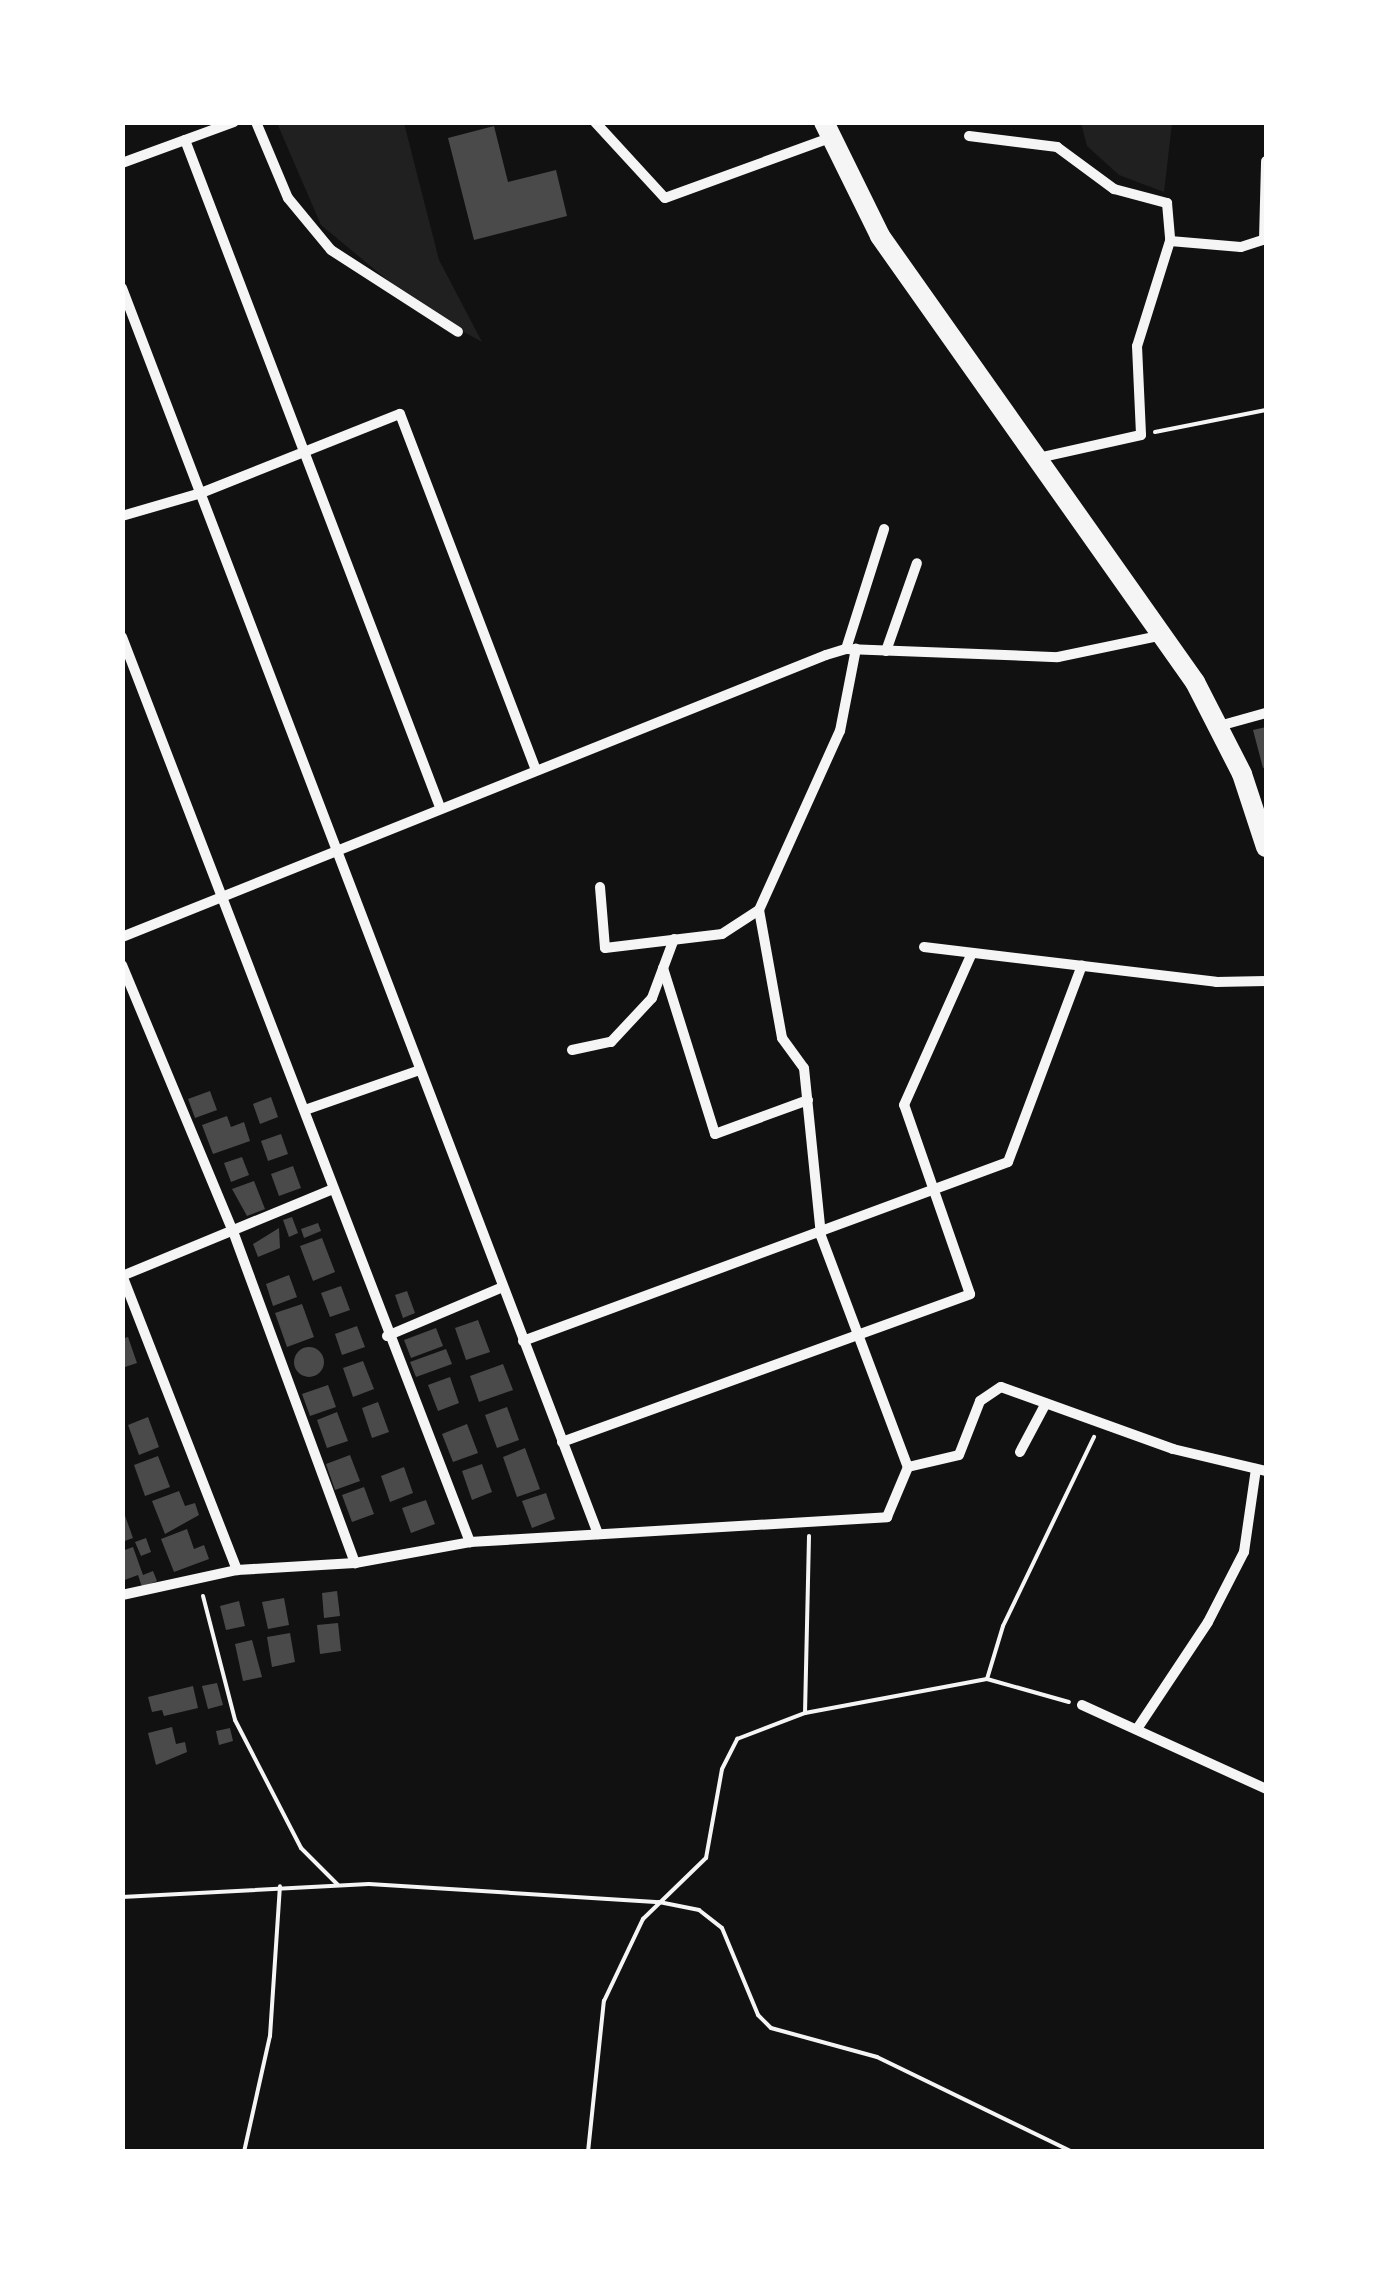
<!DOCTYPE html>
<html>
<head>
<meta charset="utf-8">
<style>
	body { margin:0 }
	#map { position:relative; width:1389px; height:2274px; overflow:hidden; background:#111; font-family:"PT Sans",sans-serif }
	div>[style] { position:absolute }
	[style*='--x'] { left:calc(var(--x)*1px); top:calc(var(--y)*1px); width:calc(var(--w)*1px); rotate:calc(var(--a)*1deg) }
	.green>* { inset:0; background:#202020 }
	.building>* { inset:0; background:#4a4a4a }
	.round { border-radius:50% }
	.path>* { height:4px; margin:-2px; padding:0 2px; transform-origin:2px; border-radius:2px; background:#f5f5f5 }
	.minor>* { height:10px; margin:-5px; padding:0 5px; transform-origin:5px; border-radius:5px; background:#f5f5f5 }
	.trunk>* { height:20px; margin:-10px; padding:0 10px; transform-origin:10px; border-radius:10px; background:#f5f5f5 }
	span { translate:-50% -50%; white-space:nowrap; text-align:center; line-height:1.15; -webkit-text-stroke:10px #fff; paint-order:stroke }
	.frame { position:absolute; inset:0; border:125px solid #fff; pointer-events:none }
</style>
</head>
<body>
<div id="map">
	<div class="green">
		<i style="clip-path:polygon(277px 123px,404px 123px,439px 260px,482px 342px,421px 308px,321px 225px)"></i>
		<i style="clip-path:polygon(1081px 123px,1172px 123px,1164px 192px,1119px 175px,1087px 146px)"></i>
	</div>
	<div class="building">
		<i style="clip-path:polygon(494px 126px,508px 182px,556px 170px,567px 216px,474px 240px,448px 138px)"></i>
		<i style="clip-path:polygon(1266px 727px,1266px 767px,1263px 768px,1253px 730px)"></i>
		<i style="clip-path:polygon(210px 1091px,217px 1110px,195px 1118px,188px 1099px)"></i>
		<i style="clip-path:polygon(271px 1097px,278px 1117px,260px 1124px,253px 1104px)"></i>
		<i style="clip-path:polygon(227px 1116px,231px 1127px,244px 1122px,250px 1141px,213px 1154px,202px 1125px)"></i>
		<i style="clip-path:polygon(281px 1134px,288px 1154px,268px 1161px,261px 1141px)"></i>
		<i style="clip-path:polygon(242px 1157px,249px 1175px,231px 1182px,224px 1163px)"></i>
		<i style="clip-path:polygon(293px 1166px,301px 1188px,279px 1196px,271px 1174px)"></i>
		<i style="clip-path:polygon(254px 1181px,265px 1209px,247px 1216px,232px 1189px)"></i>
		<i style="clip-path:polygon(292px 1217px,298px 1233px,289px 1237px,283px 1220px)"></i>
		<i style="clip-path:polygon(318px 1223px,321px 1231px,304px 1238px,301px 1229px)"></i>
		<i style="clip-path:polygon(279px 1228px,280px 1248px,258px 1257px,253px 1244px)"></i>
		<i style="clip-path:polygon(322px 1238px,335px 1272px,313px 1281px,300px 1246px)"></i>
		<i style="clip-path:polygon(289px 1275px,297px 1297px,273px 1306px,266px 1284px)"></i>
		<i style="clip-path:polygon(341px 1286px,350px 1310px,330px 1317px,321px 1293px)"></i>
		<i style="clip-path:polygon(407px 1291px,415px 1313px,403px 1318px,395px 1295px)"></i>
		<i style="clip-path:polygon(302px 1304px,314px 1337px,287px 1347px,275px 1313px)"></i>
		<i style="clip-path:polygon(478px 1320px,490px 1352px,466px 1360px,455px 1328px)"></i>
		<i style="clip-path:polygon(357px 1326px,365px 1347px,342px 1355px,335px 1334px)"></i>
		<i style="clip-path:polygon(436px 1328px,443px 1346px,411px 1358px,404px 1340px)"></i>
		<i style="clip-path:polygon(128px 1337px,137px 1363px,122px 1368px,122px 1339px)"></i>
		<i class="round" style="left:294px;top:1347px;width:30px;height:30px"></i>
		<i style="clip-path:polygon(446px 1349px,452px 1364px,416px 1377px,410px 1362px)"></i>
		<i style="clip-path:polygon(363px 1361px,374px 1389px,353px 1397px,343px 1368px)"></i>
		<i style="clip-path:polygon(503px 1364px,513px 1390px,479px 1402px,470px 1376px)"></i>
		<i style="clip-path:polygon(450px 1377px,459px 1403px,438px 1411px,428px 1385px)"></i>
		<i style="clip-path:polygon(328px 1385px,336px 1407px,310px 1416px,302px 1394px)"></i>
		<i style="clip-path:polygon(378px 1402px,389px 1432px,372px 1438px,362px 1408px)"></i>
		<i style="clip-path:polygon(507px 1407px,519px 1440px,497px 1448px,485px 1415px)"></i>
		<i style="clip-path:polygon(337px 1412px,348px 1441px,327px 1448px,317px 1420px)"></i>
		<i style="clip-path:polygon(148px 1417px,159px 1447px,139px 1455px,128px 1425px)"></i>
		<i style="clip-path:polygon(467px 1424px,478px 1453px,453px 1462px,442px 1434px)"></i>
		<i style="clip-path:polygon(525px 1448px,540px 1489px,517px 1497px,503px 1457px)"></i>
		<i style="clip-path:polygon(350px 1455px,360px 1481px,335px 1490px,326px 1464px)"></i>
		<i style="clip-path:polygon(158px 1456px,170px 1487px,145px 1496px,134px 1465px)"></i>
		<i style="clip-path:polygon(482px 1464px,492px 1492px,472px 1500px,462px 1471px)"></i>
		<i style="clip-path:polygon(404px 1467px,413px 1493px,390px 1502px,381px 1476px)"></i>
		<i style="clip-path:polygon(364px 1487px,374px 1514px,352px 1522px,342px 1495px)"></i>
		<i style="clip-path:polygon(179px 1491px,185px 1506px,195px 1503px,199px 1515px,165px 1534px,152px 1501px)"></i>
		<i style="clip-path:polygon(546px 1493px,555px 1519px,532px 1528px,522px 1501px)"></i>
		<i style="clip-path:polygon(426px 1500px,435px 1524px,411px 1533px,402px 1508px)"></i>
		<i style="clip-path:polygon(123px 1510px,133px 1538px,122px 1542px,122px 1511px)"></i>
		<i style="clip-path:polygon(187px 1529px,194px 1549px,204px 1545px,209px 1559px,174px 1572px,161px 1539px)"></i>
		<i style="clip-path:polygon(146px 1538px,151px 1552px,141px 1556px,135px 1542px)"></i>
		<i style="clip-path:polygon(133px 1547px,143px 1575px,153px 1571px,157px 1581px,142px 1587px,138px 1575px,122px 1581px,122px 1551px)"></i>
		<i style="clip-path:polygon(337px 1591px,340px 1616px,324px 1618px,322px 1593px)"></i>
		<i style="clip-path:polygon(284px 1598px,289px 1625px,268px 1629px,262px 1602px)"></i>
		<i style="clip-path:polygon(239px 1601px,245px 1626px,226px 1630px,220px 1606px)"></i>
		<i style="clip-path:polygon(338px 1623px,341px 1651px,320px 1654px,317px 1625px)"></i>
		<i style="clip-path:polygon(290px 1633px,295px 1662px,272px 1667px,267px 1637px)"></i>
		<i style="clip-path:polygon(252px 1640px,262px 1677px,243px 1681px,235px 1644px)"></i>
		<i style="clip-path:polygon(217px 1683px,223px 1705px,208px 1709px,202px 1686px)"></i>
		<i style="clip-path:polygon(193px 1686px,198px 1708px,164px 1716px,162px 1710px,152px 1712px,148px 1697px)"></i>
		<i style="clip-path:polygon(172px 1727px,176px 1744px,185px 1742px,187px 1752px,156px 1765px,148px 1733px)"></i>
		<i style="clip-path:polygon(230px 1728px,233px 1741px,219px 1745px,216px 1731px)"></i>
	</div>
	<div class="path">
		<i style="--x:1155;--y:432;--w:113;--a:-11.2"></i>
		<i style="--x:203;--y:1596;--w:128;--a:75.5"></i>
		<i style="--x:235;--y:1720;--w:144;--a:62.7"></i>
		<i style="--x:301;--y:1848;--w:52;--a:45"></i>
		<i style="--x:987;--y:1679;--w:55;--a:-73.2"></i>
		<i style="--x:1003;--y:1626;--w:210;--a:-64.3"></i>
		<i style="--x:805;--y:1713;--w:185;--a:-10.6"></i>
		<i style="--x:987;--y:1679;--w:85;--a:15.7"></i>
		<i style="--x:122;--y:1897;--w:247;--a:-3"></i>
		<i style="--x:369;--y:1884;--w:291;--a:3.6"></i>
		<i style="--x:659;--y:1902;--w:41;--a:11.3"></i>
		<i style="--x:699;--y:1910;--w:29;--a:38"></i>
		<i style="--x:722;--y:1928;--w:94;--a:67.5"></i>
		<i style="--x:758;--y:2015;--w:18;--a:45"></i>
		<i style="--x:771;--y:2028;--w:110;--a:15.3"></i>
		<i style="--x:877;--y:2057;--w:218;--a:25.9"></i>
		<i style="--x:244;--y:2152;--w:119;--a:-77.4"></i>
		<i style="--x:270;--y:2036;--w:150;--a:-86.2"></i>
		<i style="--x:588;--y:2152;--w:152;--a:-84"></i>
		<i style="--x:604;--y:2001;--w:91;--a:-64.6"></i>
		<i style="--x:643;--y:1919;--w:88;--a:-44.1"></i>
		<i style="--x:706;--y:1858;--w:90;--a:-79.8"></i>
		<i style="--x:722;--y:1769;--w:34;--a:-63"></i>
		<i style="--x:737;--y:1739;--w:73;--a:-20.9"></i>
		<i style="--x:805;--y:1713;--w:177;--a:-88.7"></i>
	</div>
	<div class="minor">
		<i style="--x:256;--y:122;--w:82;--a:67.2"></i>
		<i style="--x:288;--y:198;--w:67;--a:50.4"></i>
		<i style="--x:331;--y:250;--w:151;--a:32.8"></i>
		<i style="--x:595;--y:122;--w:103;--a:47.4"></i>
		<i style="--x:665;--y:198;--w:176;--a:-20"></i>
		<i style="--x:969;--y:136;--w:89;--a:7.1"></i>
		<i style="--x:1057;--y:147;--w:71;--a:36.4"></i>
		<i style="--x:1114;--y:189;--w:55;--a:14.8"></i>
		<i style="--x:1167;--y:203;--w:38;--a:85"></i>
		<i style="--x:1170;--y:241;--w:110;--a:107.4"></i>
		<i style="--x:1137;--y:346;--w:89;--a:87.4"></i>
		<i style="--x:1141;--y:435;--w:106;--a:167.4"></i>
		<i style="--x:185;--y:140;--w:714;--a:69.08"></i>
		<i style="--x:122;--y:163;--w:119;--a:-20.1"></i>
		<i style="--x:1264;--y:240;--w:79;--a:-88.5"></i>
		<i style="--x:1170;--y:241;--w:71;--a:4.8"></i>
		<i style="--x:1241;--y:247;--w:26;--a:-18"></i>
		<i style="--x:122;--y:288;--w:1334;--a:69.09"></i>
		<i style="--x:122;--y:516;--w:82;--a:-16.2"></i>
		<i style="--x:201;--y:493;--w:214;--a:-21.7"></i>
		<i style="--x:400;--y:414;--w:381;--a:69.1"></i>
		<i style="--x:122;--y:637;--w:970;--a:68.97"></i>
		<i style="--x:846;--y:649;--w:126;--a:-72.4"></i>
		<i style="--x:886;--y:651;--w:93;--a:-70.6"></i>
		<i style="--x:1219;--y:726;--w:49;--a:-15.5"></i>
		<i style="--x:600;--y:887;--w:61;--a:85.3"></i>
		<i style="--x:605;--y:948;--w:118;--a:-6.8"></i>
		<i style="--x:722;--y:934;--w:44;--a:-33"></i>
		<i style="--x:759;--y:910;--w:196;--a:-65.7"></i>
		<i style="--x:840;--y:731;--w:84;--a:-79"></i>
		<i style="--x:759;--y:910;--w:130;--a:79.8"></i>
		<i style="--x:782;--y:1038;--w:37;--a:54"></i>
		<i style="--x:804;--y:1068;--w:169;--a:84.2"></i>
		<i style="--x:821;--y:1236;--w:247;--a:69.4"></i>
		<i style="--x:122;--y:937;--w:758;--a:-21.83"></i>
		<i style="--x:826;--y:655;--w:21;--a:-17"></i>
		<i style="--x:846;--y:649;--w:212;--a:2.2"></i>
		<i style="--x:1058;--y:657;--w:107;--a:-11.8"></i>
		<i style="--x:924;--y:947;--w:294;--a:6.8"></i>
		<i style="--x:1216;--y:982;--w:50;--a:-1.1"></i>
		<i style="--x:122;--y:965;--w:291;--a:67.4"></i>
		<i style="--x:234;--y:1234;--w:351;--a:69.8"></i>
		<i style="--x:663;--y:968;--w:174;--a:72.6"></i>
		<i style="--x:715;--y:1134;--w:99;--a:-20.1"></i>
		<i style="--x:572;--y:1050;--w:40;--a:-12"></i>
		<i style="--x:611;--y:1042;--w:60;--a:-47"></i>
		<i style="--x:652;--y:998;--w:63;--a:-69.6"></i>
		<i style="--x:305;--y:1110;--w:122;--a:-19.2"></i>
		<i style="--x:122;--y:1275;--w:317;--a:68.7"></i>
		<i style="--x:122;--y:1276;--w:228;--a:-22.4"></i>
		<i style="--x:387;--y:1336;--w:126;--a:-22.9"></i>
		<i style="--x:523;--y:1341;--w:517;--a:-20.26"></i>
		<i style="--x:1008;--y:1162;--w:210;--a:-69.4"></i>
		<i style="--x:562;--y:1442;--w:434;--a:-19.9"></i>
		<i style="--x:970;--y:1294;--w:200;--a:-109.2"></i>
		<i style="--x:904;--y:1105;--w:164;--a:-65.9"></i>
		<i style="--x:1020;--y:1452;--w:55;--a:-62"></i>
		<i style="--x:122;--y:1595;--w:118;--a:-12.3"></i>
		<i style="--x:237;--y:1570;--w:118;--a:-3.4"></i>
		<i style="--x:355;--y:1563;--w:117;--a:-10.3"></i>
		<i style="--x:470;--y:1542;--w:418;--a:-3.4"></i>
		<i style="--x:887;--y:1517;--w:54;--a:-67.2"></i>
		<i style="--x:908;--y:1467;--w:52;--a:-13.2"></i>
		<i style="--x:959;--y:1455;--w:58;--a:-68.7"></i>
		<i style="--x:980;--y:1401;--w:25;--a:-34"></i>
		<i style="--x:1001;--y:1387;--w:183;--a:19.8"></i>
		<i style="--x:1173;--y:1449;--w:96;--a:13.3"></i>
		<i style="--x:1082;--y:1705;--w:202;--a:24.5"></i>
		<i style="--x:1137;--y:1729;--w:128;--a:-56.4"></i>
		<i style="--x:1208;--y:1622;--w:79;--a:-62.8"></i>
		<i style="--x:1244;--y:1552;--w:84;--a:-81.8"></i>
	</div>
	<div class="trunk">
		<i style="--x:824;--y:122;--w:127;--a:63.8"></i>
		<i style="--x:880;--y:236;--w:546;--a:54.77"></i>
		<i style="--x:1195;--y:682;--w:103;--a:62.9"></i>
		<i style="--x:1242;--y:774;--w:77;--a:71.8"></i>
	</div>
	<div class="frame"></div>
</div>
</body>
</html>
